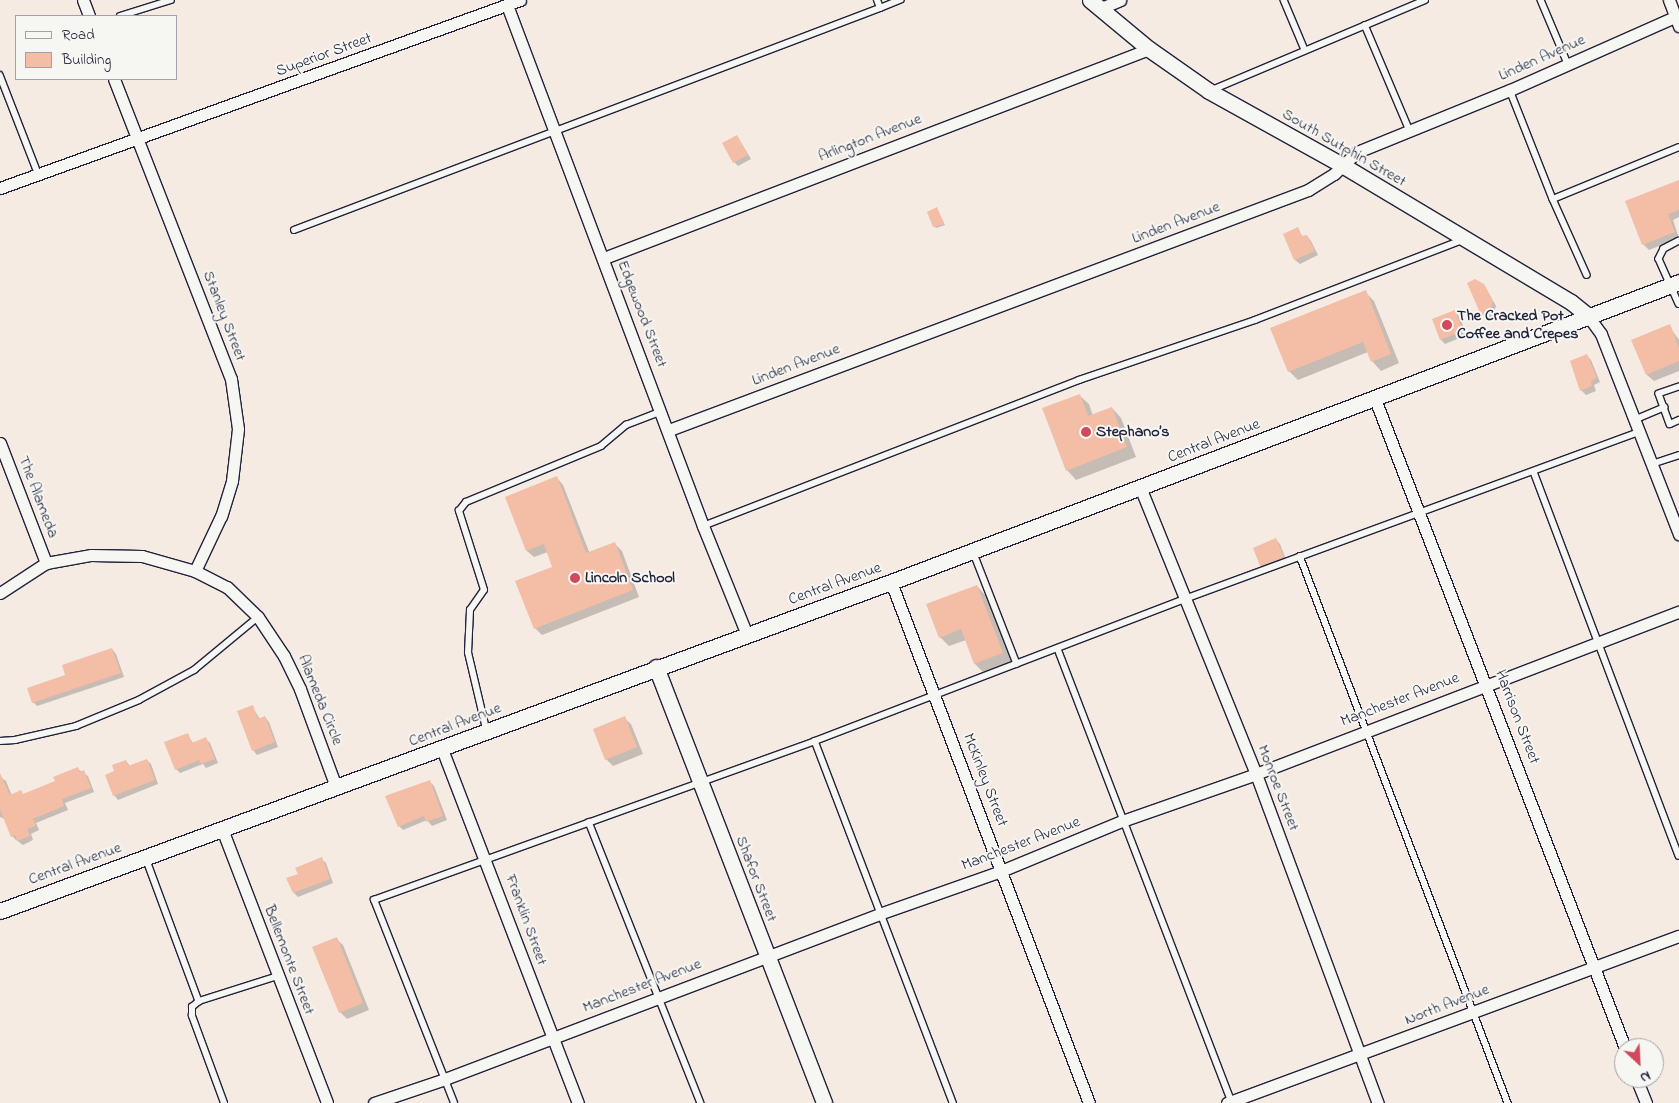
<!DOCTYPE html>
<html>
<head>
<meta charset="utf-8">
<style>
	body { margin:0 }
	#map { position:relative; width:1679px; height:1103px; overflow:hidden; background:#f5ebe3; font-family:"Indie Flower",sans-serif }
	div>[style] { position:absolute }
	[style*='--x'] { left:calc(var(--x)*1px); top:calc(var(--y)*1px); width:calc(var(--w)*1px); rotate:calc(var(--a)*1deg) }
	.shadow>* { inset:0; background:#0003 }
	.building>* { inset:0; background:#f3bda6 }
	.roads { filter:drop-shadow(1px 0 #22223b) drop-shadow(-1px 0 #22223b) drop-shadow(0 1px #22223b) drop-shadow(0 -1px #22223b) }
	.service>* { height:5.5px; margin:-2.75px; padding:0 2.75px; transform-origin:2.75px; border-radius:2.75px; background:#f6f6f2 }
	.minor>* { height:11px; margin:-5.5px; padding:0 5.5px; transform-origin:5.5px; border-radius:5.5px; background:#f6f6f2 }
	.tertiary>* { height:15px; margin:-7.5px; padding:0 7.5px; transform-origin:7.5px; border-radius:7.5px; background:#f6f6f2 }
	.dots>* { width:14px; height:14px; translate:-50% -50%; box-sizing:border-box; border:2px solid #f6f6f2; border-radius:50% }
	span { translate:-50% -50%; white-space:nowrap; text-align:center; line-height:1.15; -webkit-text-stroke:4px #f6f6f2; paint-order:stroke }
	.street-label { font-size:16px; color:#22223b }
	.poi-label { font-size:16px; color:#22223b; font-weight:700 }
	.left { translate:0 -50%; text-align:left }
	.legend { position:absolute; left:15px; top:15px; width:162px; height:65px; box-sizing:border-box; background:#f6f6f2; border:1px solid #a1a1a9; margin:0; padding:6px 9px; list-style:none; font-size:15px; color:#22223b }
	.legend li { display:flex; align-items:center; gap:10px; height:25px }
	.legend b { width:25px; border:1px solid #a1a1a9 }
	.north { position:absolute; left:1614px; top:1038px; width:50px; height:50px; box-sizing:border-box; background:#f6f6f2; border:1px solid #a1a1a9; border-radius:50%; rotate:155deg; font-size:14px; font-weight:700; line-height:20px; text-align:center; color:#22223b }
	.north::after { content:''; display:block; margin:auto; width:18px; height:22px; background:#d1495b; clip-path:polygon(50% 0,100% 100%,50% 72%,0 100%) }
</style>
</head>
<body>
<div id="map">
	<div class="shadow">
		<i style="clip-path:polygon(737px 136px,751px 159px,738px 166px,734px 162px)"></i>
		<i style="clip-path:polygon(1679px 182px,1679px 217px,1673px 220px,1679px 238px,1649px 250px,1643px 244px)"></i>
		<i style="clip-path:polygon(937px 209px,945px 225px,936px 228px,934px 226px)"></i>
		<i style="clip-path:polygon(1297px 229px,1303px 237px,1307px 236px,1311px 241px,1318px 255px,1300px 264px,1295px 260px,1285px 235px)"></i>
		<i style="clip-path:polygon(1484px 285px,1496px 306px,1493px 316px,1487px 319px,1482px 314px)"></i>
		<i style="clip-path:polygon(1365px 292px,1374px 301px,1399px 363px,1381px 371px,1372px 361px,1368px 352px,1298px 380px,1289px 371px)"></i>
		<i style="clip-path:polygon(1455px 312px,1459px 316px,1467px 335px,1445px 344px,1441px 340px)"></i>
		<i style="clip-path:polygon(1669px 326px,1679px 340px,1679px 371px,1654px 381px,1647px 375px,1633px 341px)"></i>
		<i style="clip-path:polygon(1587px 356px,1591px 360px,1600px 382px,1594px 385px,1596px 391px,1586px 395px,1581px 390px)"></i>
		<i style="clip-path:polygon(1079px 395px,1089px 404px,1093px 416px,1112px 408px,1121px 418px,1136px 457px,1076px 480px,1067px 470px)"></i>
		<i style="clip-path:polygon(557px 478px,563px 485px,590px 554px,615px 544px,622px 551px,639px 597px,542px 635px,535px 628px,554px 567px,548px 552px,534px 557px,527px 551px,507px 497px)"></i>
		<i style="clip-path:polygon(1276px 540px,1280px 544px,1287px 562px,1266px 570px,1261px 566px,1254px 549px)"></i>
		<i style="clip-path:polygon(977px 586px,986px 596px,1012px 662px,984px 673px,975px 664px,966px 640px,949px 646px,940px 637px)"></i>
		<i style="clip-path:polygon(112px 649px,116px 654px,124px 677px,37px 706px,33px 702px,66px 676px)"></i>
		<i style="clip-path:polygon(252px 707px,260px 719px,265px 717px,269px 722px,278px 747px,257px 755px,253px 750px)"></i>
		<i style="clip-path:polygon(624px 718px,631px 724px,643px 754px,613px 766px,606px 759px)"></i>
		<i style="clip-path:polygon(187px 735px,194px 744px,206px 739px,210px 743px,218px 763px,206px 768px,203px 764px,180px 773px,176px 769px)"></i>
		<i style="clip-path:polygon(147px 760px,151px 764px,158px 784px,118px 800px,114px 795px,116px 772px,126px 761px,130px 766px)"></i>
		<i style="clip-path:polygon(78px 769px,88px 776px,94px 792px,65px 803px,68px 810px,36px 823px,39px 830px,31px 834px,33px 840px,23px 845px,16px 840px,12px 836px,5px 819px,0 817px,0 777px,6px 781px,12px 796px,24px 795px,57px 782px)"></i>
		<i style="clip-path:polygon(430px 782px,434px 786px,447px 820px,432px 826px,427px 820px,403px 830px,399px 826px)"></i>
		<i style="clip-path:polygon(321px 859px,326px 863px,333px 883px,298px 897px,294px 893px,299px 874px)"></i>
		<i style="clip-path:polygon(336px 939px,343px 945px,369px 1010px,347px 1019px,340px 1012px)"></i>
	</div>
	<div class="building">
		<i style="clip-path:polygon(737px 135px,748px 155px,733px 163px,722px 143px)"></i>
		<i style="clip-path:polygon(1679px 180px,1679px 210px,1668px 214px,1675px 232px,1642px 245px,1625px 201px)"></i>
		<i style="clip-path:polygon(937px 207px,944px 224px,933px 227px,927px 212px)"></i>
		<i style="clip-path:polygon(1298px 227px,1302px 236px,1307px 235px,1315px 251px,1294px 260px,1283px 234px)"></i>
		<i style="clip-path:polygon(1475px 279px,1484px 284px,1493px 301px,1489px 312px,1481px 315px,1467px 283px)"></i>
		<i style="clip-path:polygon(1366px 290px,1391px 354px,1371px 362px,1363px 342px,1288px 372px,1270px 328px)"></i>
		<i style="clip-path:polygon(1455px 310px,1463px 331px,1440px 340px,1432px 319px)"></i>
		<i style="clip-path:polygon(1670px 324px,1679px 347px,1679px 361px,1646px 375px,1631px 340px)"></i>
		<i style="clip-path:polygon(1587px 354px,1597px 378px,1591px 381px,1592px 386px,1580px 391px,1570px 361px)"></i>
		<i style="clip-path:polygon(1080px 394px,1088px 416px,1112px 407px,1127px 447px,1066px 471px,1042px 408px)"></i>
		<i style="clip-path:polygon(557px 476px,586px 553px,615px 542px,633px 590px,534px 629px,515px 581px,552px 567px,544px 544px,526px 551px,505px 497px)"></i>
		<i style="clip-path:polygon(1276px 538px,1284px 557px,1260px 566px,1253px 548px)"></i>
		<i style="clip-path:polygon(977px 585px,1003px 653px,974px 664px,961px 629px,939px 638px,926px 604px)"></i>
		<i style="clip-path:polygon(112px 648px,121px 673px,32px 703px,27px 688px,65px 675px,62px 665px)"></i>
		<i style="clip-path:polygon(253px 705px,258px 719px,265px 716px,275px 742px,252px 751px,237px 711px)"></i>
		<i style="clip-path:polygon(625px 716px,637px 747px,605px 760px,593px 729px)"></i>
		<i style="clip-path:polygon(188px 733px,192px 743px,206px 737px,215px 759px,201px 764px,199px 760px,175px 770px,164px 742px)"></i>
		<i style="clip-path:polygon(147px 759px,155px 780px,113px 796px,105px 775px,114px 771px,112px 765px,126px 760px,128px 766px)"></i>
		<i style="clip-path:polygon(78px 767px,80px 772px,84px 770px,91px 788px,62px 799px,64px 806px,33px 819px,36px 826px,27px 829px,30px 836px,17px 841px,15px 835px,11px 837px,0 810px,0 773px,10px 795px,21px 790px,23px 794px,55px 781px,53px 777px)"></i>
		<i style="clip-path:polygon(430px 780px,443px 816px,426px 822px,424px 816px,398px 827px,385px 796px)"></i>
		<i style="clip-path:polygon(322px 857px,330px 879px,293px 893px,286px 878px,298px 874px,295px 868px)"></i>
		<i style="clip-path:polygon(337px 937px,363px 1003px,339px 1013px,312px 947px)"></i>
	</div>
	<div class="roads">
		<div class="service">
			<i style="--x:1284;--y:0;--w:54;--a:67.2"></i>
			<i style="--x:1541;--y:0;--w:69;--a:67.1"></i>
			<i style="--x:880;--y:8;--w:22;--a:-22"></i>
			<i style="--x:120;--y:16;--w:53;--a:-17.4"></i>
			<i style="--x:1365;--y:25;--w:115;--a:67"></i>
			<i style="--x:0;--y:75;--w:105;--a:68.8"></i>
			<i style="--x:1212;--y:90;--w:231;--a:-22.9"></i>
			<i style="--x:1510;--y:90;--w:117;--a:68.5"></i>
			<i style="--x:1553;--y:199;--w:83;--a:65.9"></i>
			<i style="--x:1553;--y:199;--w:136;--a:-22.4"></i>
			<i style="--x:294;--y:230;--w:627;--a:-20.75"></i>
			<i style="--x:880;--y:8;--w:9;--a:-111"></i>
			<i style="--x:1679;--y:241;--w:17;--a:152"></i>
			<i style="--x:1664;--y:249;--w:11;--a:117"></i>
			<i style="--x:1659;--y:259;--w:49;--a:66"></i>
			<i style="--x:1679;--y:387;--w:21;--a:161"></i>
			<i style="--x:1659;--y:394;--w:32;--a:70"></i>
			<i style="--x:1670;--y:424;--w:10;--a:-24"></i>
			<i style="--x:1634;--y:420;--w:33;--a:-23"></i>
			<i style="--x:1652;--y:464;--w:28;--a:-18"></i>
			<i style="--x:1534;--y:472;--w:410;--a:69.3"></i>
			<i style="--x:703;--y:526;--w:403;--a:-21.2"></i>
			<i style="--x:1079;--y:380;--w:186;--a:-18.8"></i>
			<i style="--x:1255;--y:320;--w:222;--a:-21.1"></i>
			<i style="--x:973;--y:551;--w:121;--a:68.7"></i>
			<i style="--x:1300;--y:556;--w:585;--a:69.18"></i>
			<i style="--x:1058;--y:649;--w:485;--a:69"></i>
			<i style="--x:486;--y:729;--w:78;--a:-103.3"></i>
			<i style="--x:468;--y:653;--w:43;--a:-87.3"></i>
			<i style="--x:470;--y:610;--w:24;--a:-55"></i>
			<i style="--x:484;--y:590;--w:83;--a:-107.6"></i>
			<i style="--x:459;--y:511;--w:11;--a:-52"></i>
			<i style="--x:466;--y:502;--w:146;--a:-22.5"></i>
			<i style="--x:601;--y:446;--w:33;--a:-40"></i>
			<i style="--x:626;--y:425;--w:36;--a:-21"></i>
			<i style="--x:0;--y:741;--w:15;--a:-4"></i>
			<i style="--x:15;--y:740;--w:63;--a:-12.9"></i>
			<i style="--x:76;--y:726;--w:68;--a:-22.4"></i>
			<i style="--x:139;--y:700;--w:63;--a:-28.6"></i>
			<i style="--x:194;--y:670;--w:83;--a:-39.6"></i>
			<i style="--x:815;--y:741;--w:387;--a:69.1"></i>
			<i style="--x:589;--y:822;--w:302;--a:68.3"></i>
			<i style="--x:146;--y:858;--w:153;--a:69.7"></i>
			<i style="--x:224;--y:1103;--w:93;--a:-110.2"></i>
			<i style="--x:192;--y:1016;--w:9;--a:-90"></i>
			<i style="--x:192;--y:1007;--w:9;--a:-41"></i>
			<i style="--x:199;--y:1001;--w:83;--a:-17.6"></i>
			<i style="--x:454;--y:1103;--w:218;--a:-111.5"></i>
			<i style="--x:374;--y:900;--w:469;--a:-19.8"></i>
			<i style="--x:815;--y:741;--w:396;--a:-21"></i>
			<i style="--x:1185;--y:599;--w:484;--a:-20.2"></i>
		</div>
		<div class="minor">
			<i style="--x:83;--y:0;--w:17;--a:69"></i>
			<i style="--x:1669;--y:0;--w:28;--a:69"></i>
			<i style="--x:507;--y:5;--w:557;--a:69.38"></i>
			<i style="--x:703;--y:526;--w:118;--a:68"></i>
			<i style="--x:1099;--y:9;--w:23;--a:-23"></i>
			<i style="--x:114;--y:79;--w:322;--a:68.7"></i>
			<i style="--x:231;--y:379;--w:50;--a:82"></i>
			<i style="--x:238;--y:429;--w:52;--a:96.6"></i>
			<i style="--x:232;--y:481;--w:37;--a:107"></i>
			<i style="--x:221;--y:516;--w:61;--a:115.3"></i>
			<i style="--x:0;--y:188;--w:553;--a:-19.88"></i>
			<i style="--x:604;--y:258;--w:584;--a:-20.98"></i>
			<i style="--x:1588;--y:316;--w:22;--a:54"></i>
			<i style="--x:1601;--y:334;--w:215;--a:68.7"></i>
			<i style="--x:1375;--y:399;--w:695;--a:68.93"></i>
			<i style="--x:669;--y:430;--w:683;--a:-20.59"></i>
			<i style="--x:1308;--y:190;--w:31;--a:-32"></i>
			<i style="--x:1334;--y:174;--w:32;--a:-44"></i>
			<i style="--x:1357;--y:152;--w:165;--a:-22.1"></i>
			<i style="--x:1510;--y:90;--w:185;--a:-23.9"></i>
			<i style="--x:0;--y:443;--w:129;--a:69"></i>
			<i style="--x:1140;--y:487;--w:310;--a:68"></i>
			<i style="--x:1256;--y:774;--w:351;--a:69.7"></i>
			<i style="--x:891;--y:582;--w:557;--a:69.19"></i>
			<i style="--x:0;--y:593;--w:55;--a:-33.1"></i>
			<i style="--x:46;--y:563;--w:46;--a:-10.1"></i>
			<i style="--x:91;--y:555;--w:51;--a:1.1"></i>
			<i style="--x:142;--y:556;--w:55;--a:15.8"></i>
			<i style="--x:195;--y:571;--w:36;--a:27"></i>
			<i style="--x:227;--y:587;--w:43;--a:44.1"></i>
			<i style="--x:258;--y:617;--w:47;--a:56.3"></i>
			<i style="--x:284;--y:656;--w:37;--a:64"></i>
			<i style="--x:300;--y:689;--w:104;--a:69.8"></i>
			<i style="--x:442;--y:749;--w:379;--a:69"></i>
			<i style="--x:222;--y:829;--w:293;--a:69"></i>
			<i style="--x:1636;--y:1078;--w:27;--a:68"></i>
			<i style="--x:374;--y:1103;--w:75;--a:-18.7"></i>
			<i style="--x:445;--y:1079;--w:464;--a:-20.8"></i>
			<i style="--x:879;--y:914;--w:129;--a:-19.4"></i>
			<i style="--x:1001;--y:871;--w:131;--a:-22.5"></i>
			<i style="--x:1122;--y:821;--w:142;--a:-19.3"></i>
			<i style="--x:1256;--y:774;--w:453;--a:-21"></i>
			<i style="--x:1227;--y:1103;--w:482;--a:-20.3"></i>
		</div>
		<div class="tertiary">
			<i style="--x:1090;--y:0;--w:77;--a:39.7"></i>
			<i style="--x:1149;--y:49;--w:73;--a:35"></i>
			<i style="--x:1209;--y:91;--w:152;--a:29.1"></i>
			<i style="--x:1342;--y:165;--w:267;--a:30.9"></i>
			<i style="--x:1571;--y:302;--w:22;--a:39"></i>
			<i style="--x:656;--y:667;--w:467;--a:68.9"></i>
			<i style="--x:0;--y:911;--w:950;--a:-20.27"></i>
			<i style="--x:891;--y:582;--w:843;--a:-20.84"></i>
		</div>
	</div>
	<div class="dots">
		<i style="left:1447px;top:325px;background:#d1495b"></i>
		<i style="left:1086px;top:432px;background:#d1495b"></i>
		<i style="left:575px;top:578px;background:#d1495b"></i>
	</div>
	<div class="street-label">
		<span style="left:324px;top:55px;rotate:-20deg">Superior Street</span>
		<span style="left:1542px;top:58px;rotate:-24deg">Linden Avenue</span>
		<span style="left:870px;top:138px;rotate:-21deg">Arlington Avenue</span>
		<span style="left:1344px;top:148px;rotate:30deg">South Sutphin Street</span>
		<span style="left:1176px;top:223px;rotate:-21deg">Linden Avenue</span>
		<span style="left:642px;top:314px;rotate:69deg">Edgewood Street</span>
		<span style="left:224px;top:316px;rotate:69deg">Stanley Street</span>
		<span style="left:796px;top:365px;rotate:-21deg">Linden Avenue</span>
		<span style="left:1214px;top:441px;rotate:-21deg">Central Avenue</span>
		<span style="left:38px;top:497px;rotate:69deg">The Alameda</span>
		<span style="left:835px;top:584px;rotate:-20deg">Central Avenue</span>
		<span style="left:320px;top:700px;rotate:68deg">Alameda Circle</span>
		<span style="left:1400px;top:700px;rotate:-21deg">Manchester Avenue</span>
		<span style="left:1517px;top:717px;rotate:69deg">Harrison Street</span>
		<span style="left:455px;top:725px;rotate:-21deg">Central Avenue</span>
		<span style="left:985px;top:780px;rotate:69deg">McKinley Street</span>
		<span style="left:1278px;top:788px;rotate:69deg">Monroe Street</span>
		<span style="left:1021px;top:844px;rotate:-21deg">Manchester Avenue</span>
		<span style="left:75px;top:864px;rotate:-20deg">Central Avenue</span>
		<span style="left:756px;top:879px;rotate:69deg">Shafor Street</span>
		<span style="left:526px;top:920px;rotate:70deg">Franklin Street</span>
		<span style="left:289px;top:960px;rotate:69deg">Bellemonte Street</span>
		<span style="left:642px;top:986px;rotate:-21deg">Manchester Avenue</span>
		<span style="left:1447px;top:1005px;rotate:-21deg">North Avenue</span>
	</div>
	<div class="poi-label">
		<span class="left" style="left:1457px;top:325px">The Cracked Pot<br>Coffee and Crepes</span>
		<span class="left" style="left:1096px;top:432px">Stephano’s</span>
		<span class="left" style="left:585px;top:578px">Lincoln School</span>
	</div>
	<ul class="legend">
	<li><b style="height:6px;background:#f6f6f2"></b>Road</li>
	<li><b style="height:14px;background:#f3bda6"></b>Building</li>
	</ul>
	<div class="north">N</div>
</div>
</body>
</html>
